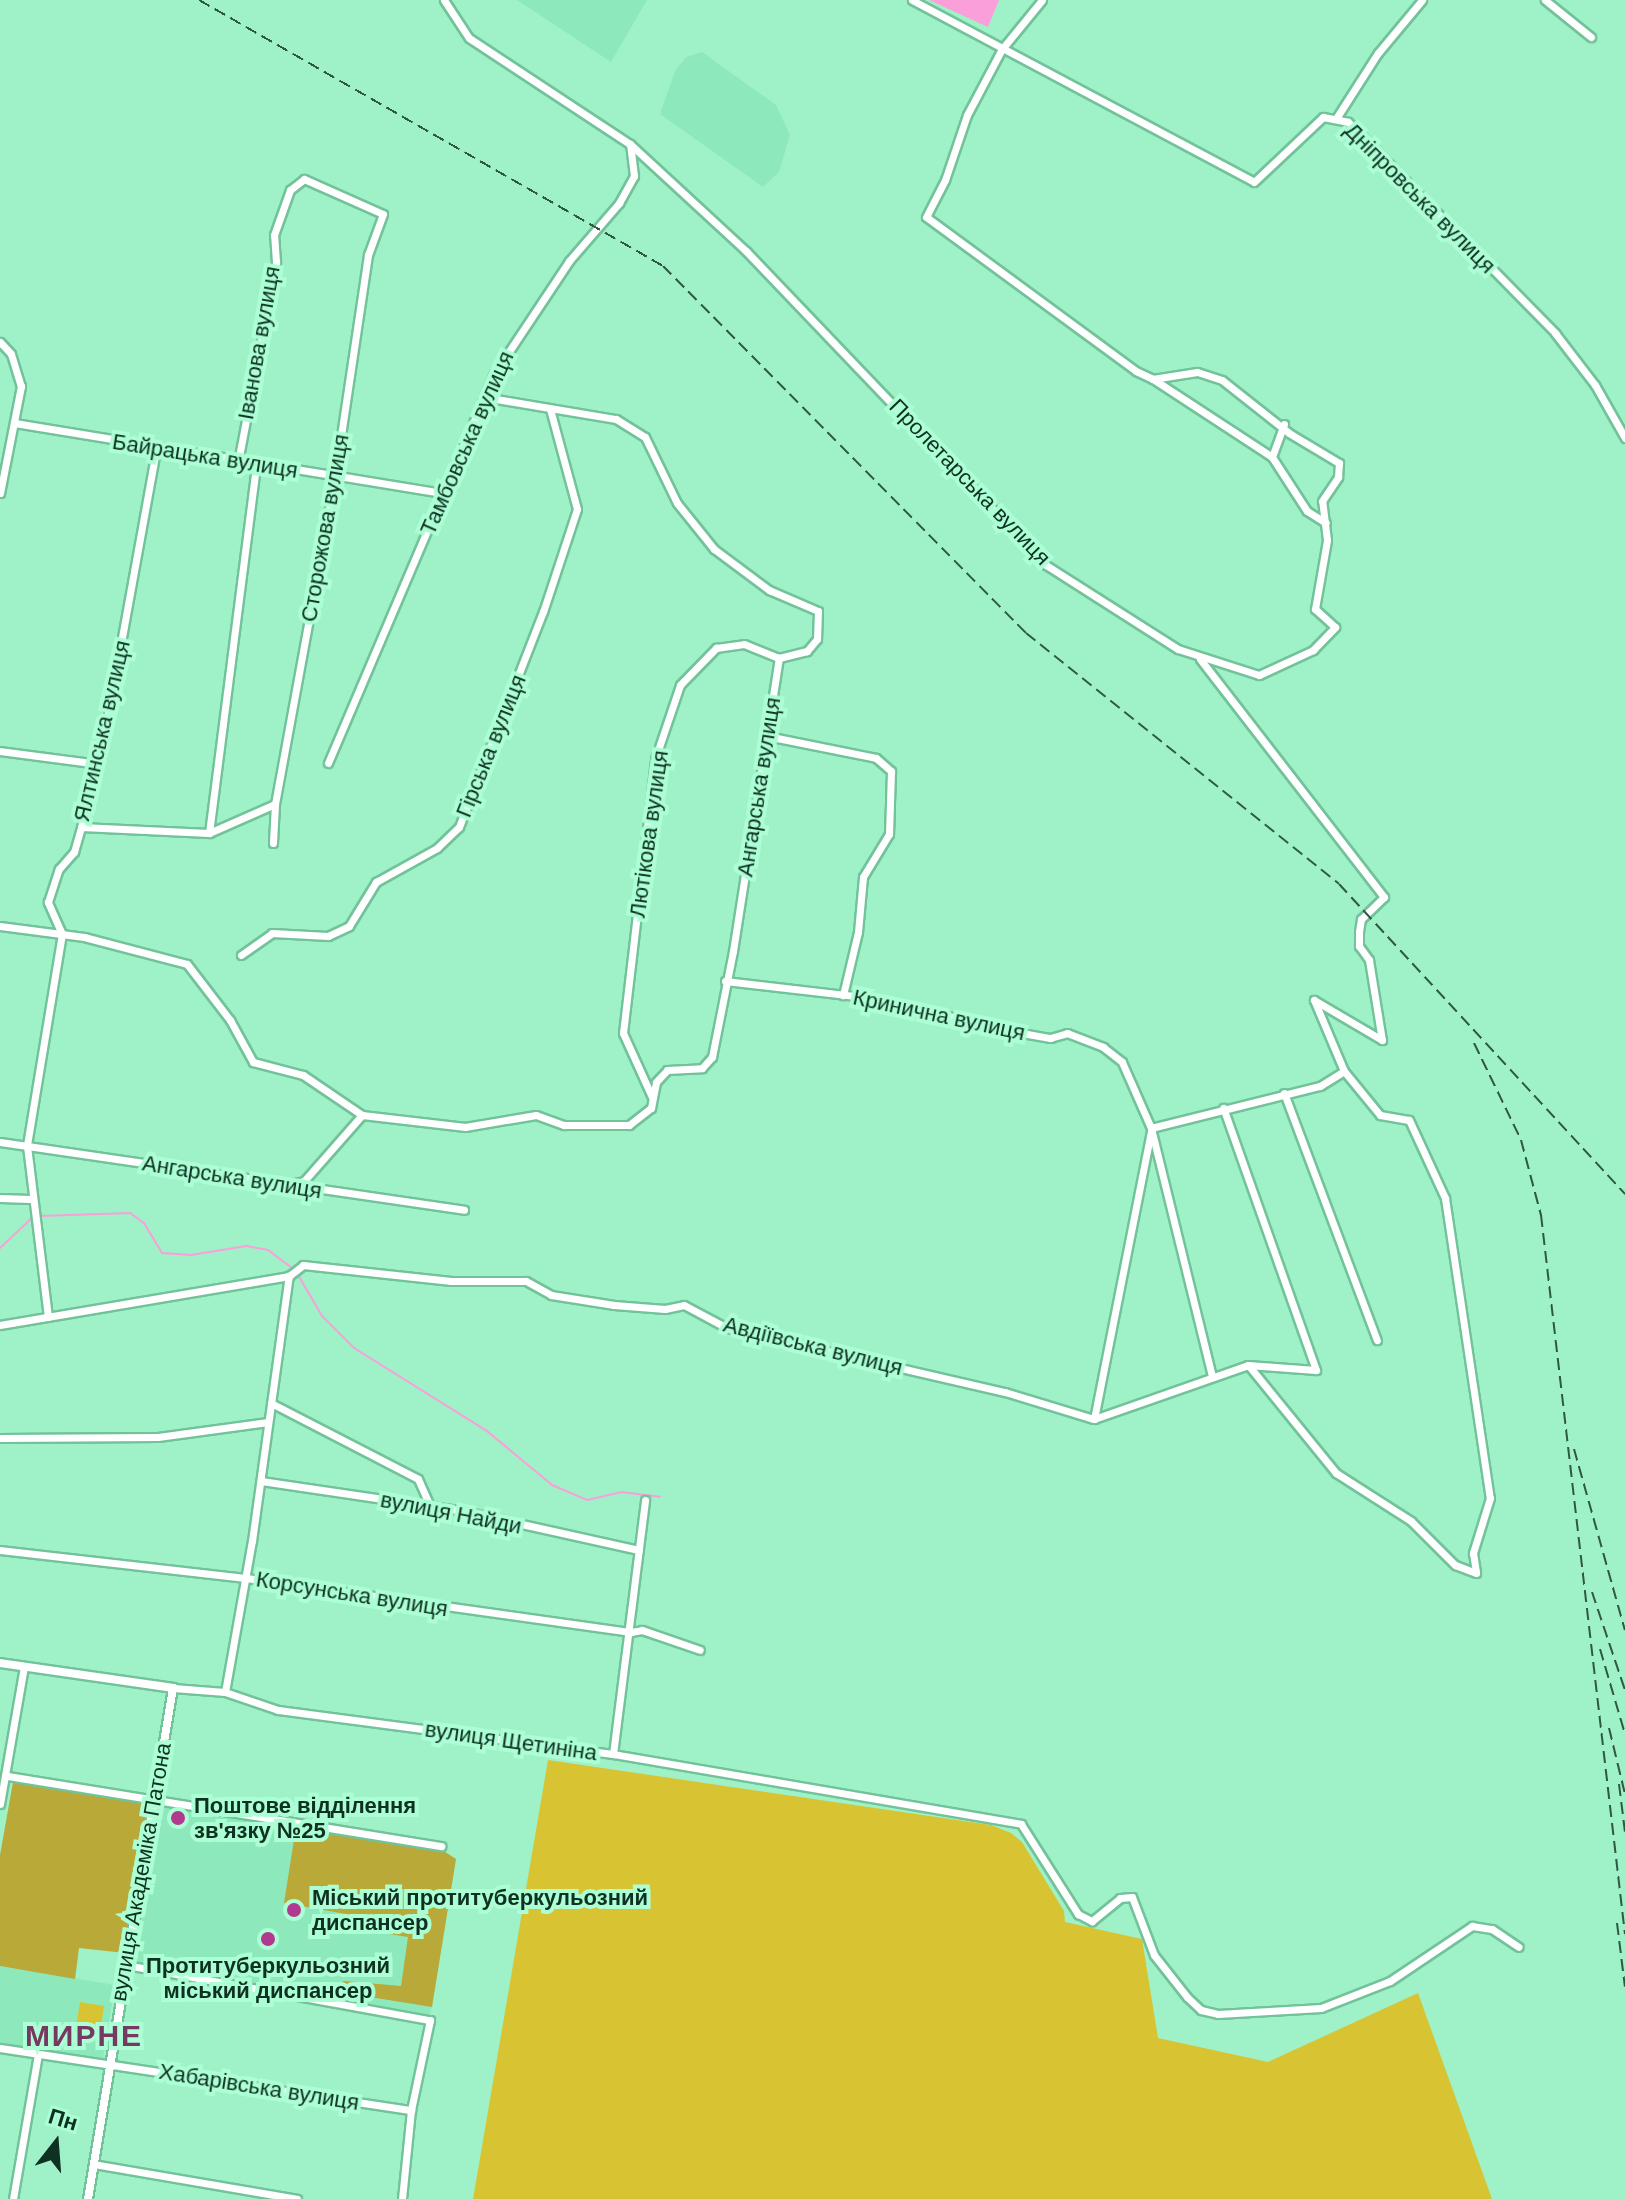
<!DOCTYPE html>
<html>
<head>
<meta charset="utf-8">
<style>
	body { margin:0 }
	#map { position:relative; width:1625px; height:2199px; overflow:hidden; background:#9ff1c7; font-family:Helvetica,sans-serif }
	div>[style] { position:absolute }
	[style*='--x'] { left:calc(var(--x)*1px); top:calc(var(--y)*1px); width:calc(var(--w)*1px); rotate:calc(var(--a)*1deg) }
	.built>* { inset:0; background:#8de9bb }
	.green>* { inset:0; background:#d8c433 }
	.forest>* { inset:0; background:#b9a938 }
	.water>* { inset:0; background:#fb9fdb }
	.stream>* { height:2px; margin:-1px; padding:0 1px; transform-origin:1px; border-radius:1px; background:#fb9fdb }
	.roads { filter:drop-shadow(2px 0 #72c29a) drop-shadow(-2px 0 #72c29a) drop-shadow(0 2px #72c29a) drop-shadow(0 -2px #72c29a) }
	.minor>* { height:7px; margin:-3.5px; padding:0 3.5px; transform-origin:3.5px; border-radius:3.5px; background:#fff }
	.tertiary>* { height:8px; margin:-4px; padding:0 4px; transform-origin:4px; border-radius:4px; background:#fff }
	.rail>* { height:2px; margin-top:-1px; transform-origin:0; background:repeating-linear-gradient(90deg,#2c5844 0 12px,transparent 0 18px) }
	.dots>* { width:22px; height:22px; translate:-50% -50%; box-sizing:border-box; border:4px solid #acfed4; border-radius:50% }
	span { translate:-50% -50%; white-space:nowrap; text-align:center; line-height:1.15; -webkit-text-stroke:8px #acfed4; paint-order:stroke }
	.street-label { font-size:22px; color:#0e3122 }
	.poi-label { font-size:22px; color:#0e3122; font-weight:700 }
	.left { translate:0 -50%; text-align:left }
	.district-label { font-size:30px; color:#763962; font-weight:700; letter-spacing:2px }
	.north { position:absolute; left:16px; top:2103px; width:80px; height:80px; -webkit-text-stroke:6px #acfed4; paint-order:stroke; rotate:17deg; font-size:22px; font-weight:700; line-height:32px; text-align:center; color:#0e3122 }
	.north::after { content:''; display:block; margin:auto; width:28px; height:36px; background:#0e3122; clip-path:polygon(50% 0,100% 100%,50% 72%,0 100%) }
</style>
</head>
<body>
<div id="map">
	<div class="built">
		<i style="clip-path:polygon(517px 0,647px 0,611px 62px)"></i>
		<i style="clip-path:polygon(702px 52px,776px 105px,790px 135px,779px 172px,763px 187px,660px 114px,675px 71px,686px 57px)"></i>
		<i style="clip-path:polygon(157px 1803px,442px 1850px,456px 1859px,430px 2015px,132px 1962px)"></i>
		<i style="clip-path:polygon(0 1966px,115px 1985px,103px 2058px,0 2043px)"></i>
	</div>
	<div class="green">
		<i style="clip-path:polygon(548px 1760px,991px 1825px,1011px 1833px,1022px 1842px,1064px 1911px,1065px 1922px,1142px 1939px,1158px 2038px,1268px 2062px,1418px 1993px,1492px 2199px,473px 2199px)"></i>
		<i style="clip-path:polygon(80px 2002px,104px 2006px,99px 2038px,75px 2034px)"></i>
	</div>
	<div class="forest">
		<i style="clip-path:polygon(13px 1782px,150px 1802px,125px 1953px,79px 1948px,75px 1979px,0 1966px,0 1855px)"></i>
		<i style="clip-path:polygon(296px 1827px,442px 1850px,456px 1859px,432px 2007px,326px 1990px,344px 1981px,401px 1986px,408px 1937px,345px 1927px,346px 1914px,284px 1903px)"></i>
	</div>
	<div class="water">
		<i style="clip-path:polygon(929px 0,999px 0,988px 27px)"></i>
	</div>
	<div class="stream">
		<i style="--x:40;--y:1216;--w:90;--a:-1.9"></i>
		<i style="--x:130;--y:1213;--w:17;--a:36"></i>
		<i style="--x:144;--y:1223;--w:35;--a:59"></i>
		<i style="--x:162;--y:1253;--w:29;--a:4"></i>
		<i style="--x:191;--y:1255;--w:56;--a:-9.3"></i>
		<i style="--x:246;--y:1246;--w:22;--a:10"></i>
		<i style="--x:268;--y:1250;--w:30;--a:37"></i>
		<i style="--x:0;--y:1248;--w:47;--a:-43.3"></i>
		<i style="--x:297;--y:1273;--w:50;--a:59.8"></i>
		<i style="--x:322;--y:1316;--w:45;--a:45"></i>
		<i style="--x:354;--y:1348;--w:157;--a:32"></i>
		<i style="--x:487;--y:1431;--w:85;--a:39.7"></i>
		<i style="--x:552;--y:1485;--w:38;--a:23"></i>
		<i style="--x:587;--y:1500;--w:35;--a:-13"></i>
		<i style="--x:621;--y:1492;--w:39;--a:7"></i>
	</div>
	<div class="roads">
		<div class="minor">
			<i style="--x:444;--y:0;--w:45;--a:56.7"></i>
			<i style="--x:469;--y:38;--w:193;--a:33.4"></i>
			<i style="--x:630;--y:144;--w:158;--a:42.7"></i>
			<i style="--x:746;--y:251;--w:434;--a:46.3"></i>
			<i style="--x:1046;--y:565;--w:156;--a:32.5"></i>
			<i style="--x:1178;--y:649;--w:85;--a:17.8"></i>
			<i style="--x:1259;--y:675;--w:60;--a:-24.8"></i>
			<i style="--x:1313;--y:650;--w:32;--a:-46"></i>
			<i style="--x:1335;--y:627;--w:27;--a:-138"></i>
			<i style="--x:1315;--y:609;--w:70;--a:-80.1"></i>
			<i style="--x:1327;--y:540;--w:39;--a:-97"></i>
			<i style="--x:1322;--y:501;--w:29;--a:-56"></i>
			<i style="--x:1338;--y:477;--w:14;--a:-86"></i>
			<i style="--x:1339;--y:463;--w:58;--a:-149"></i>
			<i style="--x:1289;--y:433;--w:85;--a:-141.7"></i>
			<i style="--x:1222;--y:380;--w:26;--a:-162"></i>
			<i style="--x:1197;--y:372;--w:45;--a:171"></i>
			<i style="--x:1153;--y:379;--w:19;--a:-155"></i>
			<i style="--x:1136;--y:371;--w:260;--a:-143.7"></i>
			<i style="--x:926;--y:217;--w:42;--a:-62.8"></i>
			<i style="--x:945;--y:180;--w:69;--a:-71.3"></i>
			<i style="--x:967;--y:115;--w:75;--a:-62.1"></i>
			<i style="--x:1002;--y:49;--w:63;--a:-50.8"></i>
			<i style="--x:912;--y:0;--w:387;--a:28"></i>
			<i style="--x:1254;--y:182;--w:95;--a:-43.3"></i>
			<i style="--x:1323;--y:117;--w:25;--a:11"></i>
			<i style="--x:1348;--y:122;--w:296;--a:45.5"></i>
			<i style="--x:1555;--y:333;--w:66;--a:52.4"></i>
			<i style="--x:1595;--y:385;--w:61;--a:60.5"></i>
			<i style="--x:1545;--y:0;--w:59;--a:38.8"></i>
			<i style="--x:1337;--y:117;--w:76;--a:-57.4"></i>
			<i style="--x:1378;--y:53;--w:69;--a:-50.3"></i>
			<i style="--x:0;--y:342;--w:16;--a:47"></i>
			<i style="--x:11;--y:354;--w:34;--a:73"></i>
			<i style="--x:21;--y:386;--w:109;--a:101.1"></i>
			<i style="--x:1153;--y:379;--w:142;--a:33.2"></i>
			<i style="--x:484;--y:397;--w:134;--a:9.5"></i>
			<i style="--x:616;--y:419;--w:34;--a:32"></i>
			<i style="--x:645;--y:437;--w:73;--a:64.1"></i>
			<i style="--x:677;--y:503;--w:59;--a:51.2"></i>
			<i style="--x:714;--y:549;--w:69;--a:36.7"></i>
			<i style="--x:769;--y:590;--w:53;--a:23.2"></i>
			<i style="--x:818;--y:611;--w:28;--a:92"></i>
			<i style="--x:817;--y:639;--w:16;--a:130"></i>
			<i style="--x:807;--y:651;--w:29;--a:166"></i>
			<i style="--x:15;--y:423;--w:434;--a:9.3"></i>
			<i style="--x:1284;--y:424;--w:35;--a:110"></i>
			<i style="--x:1272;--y:457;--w:64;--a:57.1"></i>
			<i style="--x:1307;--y:511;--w:22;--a:32"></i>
			<i style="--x:238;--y:462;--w:204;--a:-79.2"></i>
			<i style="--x:276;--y:262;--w:27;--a:-94"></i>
			<i style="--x:274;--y:235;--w:48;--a:-70.4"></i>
			<i style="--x:290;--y:190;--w:18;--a:-38"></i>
			<i style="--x:304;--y:179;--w:86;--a:23.9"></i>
			<i style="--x:383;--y:214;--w:44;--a:110.1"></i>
			<i style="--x:368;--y:255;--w:224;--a:98.5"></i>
			<i style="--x:335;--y:477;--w:332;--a:100.4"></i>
			<i style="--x:275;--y:804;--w:39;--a:93"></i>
			<i style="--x:1200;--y:659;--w:301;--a:52.3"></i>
			<i style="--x:1384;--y:897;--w:32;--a:136"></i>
			<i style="--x:1361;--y:919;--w:13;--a:99"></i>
			<i style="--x:1359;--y:932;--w:14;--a:90"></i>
			<i style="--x:1359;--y:946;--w:17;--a:54"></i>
			<i style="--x:1369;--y:960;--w:81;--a:80.8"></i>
			<i style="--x:1382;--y:1040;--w:79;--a:-149.5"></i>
			<i style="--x:1314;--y:1000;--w:77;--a:67.1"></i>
			<i style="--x:1344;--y:1071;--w:57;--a:50.7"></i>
			<i style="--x:1380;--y:1115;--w:29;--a:10"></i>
			<i style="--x:1409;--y:1120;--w:86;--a:65.2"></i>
			<i style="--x:1445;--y:1198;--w:303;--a:81.5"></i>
			<i style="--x:1490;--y:1498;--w:58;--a:107.2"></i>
			<i style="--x:1473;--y:1553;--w:20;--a:81"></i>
			<i style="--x:1476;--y:1573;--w:22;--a:-159"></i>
			<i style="--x:1455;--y:1565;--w:62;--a:-135"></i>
			<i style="--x:1411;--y:1521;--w:89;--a:-147.4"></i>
			<i style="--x:1336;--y:1473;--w:138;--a:-129.1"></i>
			<i style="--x:767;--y:736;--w:111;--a:11.4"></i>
			<i style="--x:876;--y:758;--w:20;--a:41"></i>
			<i style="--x:891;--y:771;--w:63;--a:91.8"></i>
			<i style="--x:889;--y:834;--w:50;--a:121.2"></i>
			<i style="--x:863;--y:877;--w:55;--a:95.2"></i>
			<i style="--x:858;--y:932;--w:65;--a:103.4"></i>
			<i style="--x:0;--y:751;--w:100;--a:7.5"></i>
			<i style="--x:328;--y:763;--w:423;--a:-66.9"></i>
			<i style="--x:494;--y:374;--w:136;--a:-56.4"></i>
			<i style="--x:569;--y:261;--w:77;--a:-49.2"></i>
			<i style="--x:619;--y:203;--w:31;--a:-61"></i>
			<i style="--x:634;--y:176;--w:32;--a:-97"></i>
			<i style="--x:81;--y:827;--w:128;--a:2.7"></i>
			<i style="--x:209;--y:833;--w:72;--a:-23.7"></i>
			<i style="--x:209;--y:833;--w:371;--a:-82.7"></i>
			<i style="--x:0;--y:926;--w:85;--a:7.5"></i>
			<i style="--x:84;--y:937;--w:106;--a:14.7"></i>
			<i style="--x:187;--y:964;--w:71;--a:52.5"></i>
			<i style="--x:230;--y:1020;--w:48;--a:61.3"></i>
			<i style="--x:253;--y:1062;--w:52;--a:14.6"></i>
			<i style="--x:303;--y:1075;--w:71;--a:34.1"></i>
			<i style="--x:241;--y:955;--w:38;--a:-35"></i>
			<i style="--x:272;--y:933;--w:56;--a:3.1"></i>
			<i style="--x:328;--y:936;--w:23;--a:-25"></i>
			<i style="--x:349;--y:926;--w:52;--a:-58.5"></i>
			<i style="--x:376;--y:882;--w:70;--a:-29.1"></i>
			<i style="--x:437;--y:848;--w:30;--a:-44"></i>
			<i style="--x:459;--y:827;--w:231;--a:-68.7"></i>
			<i style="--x:543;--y:612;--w:108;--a:-71.7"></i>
			<i style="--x:577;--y:509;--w:104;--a:-105.1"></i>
			<i style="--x:725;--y:981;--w:147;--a:6.6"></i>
			<i style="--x:871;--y:998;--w:149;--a:13.2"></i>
			<i style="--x:1016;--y:1032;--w:35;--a:10"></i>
			<i style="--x:1050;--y:1038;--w:18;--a:-16"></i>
			<i style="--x:1067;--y:1033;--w:39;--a:21"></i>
			<i style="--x:1103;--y:1047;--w:24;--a:38"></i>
			<i style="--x:1122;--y:1062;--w:72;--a:66.3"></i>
			<i style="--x:1151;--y:1128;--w:256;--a:76.2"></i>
			<i style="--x:1284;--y:1093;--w:264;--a:69.4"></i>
			<i style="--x:652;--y:1097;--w:70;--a:-114.4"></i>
			<i style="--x:623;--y:1033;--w:276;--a:-83.3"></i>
			<i style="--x:655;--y:759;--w:78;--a:-71.3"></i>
			<i style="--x:680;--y:685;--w:52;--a:-45.8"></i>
			<i style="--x:716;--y:648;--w:28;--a:-8"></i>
			<i style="--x:744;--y:644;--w:38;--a:22"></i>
			<i style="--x:1151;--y:1128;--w:174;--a:-14"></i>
			<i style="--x:1320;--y:1086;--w:28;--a:-32"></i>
			<i style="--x:0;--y:1142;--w:469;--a:8.3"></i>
			<i style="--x:282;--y:1186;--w:23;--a:-13"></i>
			<i style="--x:304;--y:1181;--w:88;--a:-48.7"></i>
			<i style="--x:362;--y:1115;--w:104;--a:6.6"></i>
			<i style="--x:465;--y:1127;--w:72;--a:-9.6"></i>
			<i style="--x:536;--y:1115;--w:30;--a:20"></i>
			<i style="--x:564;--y:1125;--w:65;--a:0"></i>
			<i style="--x:629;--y:1125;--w:28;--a:-38"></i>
			<i style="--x:651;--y:1108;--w:26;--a:-79"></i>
			<i style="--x:656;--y:1082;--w:16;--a:-47"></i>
			<i style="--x:667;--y:1070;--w:35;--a:-3"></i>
			<i style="--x:702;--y:1068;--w:15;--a:-48"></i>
			<i style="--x:712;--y:1057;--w:108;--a:-78.8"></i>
			<i style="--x:733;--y:951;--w:297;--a:-81.1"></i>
			<i style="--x:0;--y:1198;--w:30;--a:2"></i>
			<i style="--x:48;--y:1317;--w:173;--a:-97"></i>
			<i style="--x:27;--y:1145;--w:214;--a:-80.6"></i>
			<i style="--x:62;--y:934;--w:35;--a:-114"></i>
			<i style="--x:48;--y:902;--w:35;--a:-72"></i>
			<i style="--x:59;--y:869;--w:23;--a:-49"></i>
			<i style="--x:74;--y:852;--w:91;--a:-74.1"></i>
			<i style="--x:99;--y:764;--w:320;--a:-79.7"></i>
			<i style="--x:0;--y:1325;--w:293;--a:-9.6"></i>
			<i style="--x:271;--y:1403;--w:165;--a:27.3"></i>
			<i style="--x:418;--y:1479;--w:30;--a:66"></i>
			<i style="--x:1094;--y:1419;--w:295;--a:-78.8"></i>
			<i style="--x:0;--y:1438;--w:158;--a:-0.4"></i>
			<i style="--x:158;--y:1437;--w:111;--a:-7.8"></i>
			<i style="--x:261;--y:1481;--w:204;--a:8.4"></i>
			<i style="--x:463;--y:1511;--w:180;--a:12.5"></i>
			<i style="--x:0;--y:1550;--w:248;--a:6.5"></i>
			<i style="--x:246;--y:1578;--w:389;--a:8"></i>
			<i style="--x:631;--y:1632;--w:11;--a:-10"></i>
			<i style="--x:642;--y:1630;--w:61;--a:19"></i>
			<i style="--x:173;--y:1688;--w:52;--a:4.4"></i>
			<i style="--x:225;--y:1692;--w:56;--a:18.8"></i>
			<i style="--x:278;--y:1710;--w:338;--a:7.5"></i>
			<i style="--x:613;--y:1754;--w:414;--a:9.7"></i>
			<i style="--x:1021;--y:1824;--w:107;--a:57.7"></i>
			<i style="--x:1078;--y:1914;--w:16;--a:27"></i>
			<i style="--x:1092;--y:1921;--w:36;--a:-39"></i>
			<i style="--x:1120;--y:1898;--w:12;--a:-5"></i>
			<i style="--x:1132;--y:1897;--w:62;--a:69.2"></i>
			<i style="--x:1154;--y:1955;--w:53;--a:51.8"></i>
			<i style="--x:1187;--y:1997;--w:19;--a:43"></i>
			<i style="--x:1201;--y:2010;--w:17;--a:13"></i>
			<i style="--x:1218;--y:2014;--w:103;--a:-3.3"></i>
			<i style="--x:1321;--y:2008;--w:74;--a:-21.4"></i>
			<i style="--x:1390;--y:1981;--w:99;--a:-33.9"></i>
			<i style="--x:1472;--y:1926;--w:20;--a:9"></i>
			<i style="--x:1492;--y:1929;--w:32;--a:34"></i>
			<i style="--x:225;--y:1692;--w:153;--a:-79.9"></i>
			<i style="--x:252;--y:1541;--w:268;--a:-82.1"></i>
			<i style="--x:289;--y:1276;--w:18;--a:-38"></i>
			<i style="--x:303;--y:1265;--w:149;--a:6.2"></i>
			<i style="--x:451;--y:1281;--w:75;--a:0"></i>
			<i style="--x:526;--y:1281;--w:29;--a:29"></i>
			<i style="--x:551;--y:1295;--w:64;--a:9"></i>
			<i style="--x:614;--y:1305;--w:51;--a:4.5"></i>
			<i style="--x:665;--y:1309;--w:19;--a:-12"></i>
			<i style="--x:684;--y:1305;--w:49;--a:28.1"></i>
			<i style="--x:727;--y:1328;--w:285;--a:13"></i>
			<i style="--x:1005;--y:1392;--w:93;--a:16.9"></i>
			<i style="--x:1094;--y:1419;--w:163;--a:-19.3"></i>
			<i style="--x:1248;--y:1365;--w:68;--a:4.2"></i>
			<i style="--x:1316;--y:1370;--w:278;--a:-109.5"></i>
			<i style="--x:613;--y:1754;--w:256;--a:-82.8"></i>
			<i style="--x:8;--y:1776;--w:439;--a:9.2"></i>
			<i style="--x:0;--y:1804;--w:140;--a:-80.1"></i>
			<i style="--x:126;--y:1965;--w:309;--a:10.3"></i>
			<i style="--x:430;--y:2020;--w:92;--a:101.9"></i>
			<i style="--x:411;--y:2110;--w:89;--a:95.8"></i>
			<i style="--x:0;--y:2048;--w:416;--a:8.6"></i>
			<i style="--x:93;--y:2164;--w:207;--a:9.7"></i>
			<i style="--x:13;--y:2199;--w:147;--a:-80.2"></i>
		</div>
		<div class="tertiary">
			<i style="--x:0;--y:1663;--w:175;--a:8.2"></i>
			<i style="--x:173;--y:1688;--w:518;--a:99.44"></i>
		</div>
	</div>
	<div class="rail">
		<i style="--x:199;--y:0;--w:535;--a:29.82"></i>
		<i style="--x:663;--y:266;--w:516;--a:45.31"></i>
		<i style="--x:1026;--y:633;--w:401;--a:38.7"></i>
		<i style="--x:1339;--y:884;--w:422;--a:47.3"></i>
		<i style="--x:1474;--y:1043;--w:108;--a:64.1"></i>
		<i style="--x:1521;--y:1140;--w:78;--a:75.1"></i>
		<i style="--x:1541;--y:1215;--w:724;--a:83.34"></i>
		<i style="--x:1574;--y:1449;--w:188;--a:74.3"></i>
		<i style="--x:1592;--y:1592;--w:103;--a:71.4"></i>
		<i style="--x:1600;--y:1649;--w:89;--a:73.6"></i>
		<i style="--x:1609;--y:1728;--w:68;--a:76.4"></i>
		<i style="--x:1619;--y:1784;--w:48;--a:82.9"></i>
		<i style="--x:1617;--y:1923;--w:64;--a:82.9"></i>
	</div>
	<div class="dots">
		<i style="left:178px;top:1818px;background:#b1398f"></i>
		<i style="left:294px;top:1910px;background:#b1398f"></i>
		<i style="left:268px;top:1939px;background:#b1398f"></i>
	</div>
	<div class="street-label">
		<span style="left:1420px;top:198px;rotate:45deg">Дніпровська вулиця</span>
		<span style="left:259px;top:343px;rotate:-80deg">Іванова вулиця</span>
		<span style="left:467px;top:443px;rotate:-66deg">Тамбовська вулиця</span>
		<span style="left:205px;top:456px;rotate:9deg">Байрацька вулиця</span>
		<span style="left:970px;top:482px;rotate:46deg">Пролетарська вулиця</span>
		<span style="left:325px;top:528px;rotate:-80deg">Сторожова вулиця</span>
		<span style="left:102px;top:731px;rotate:-77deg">Ялтинська вулиця</span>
		<span style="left:491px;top:746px;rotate:-68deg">Гірська вулиця</span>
		<span style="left:759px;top:787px;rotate:-81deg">Ангарська вулиця</span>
		<span style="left:649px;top:834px;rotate:-82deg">Лютікова вулиця</span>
		<span style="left:939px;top:1015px;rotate:12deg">Кринична вулиця</span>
		<span style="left:232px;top:1177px;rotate:9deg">Ангарська вулиця</span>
		<span style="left:813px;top:1346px;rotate:14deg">Авдіївська вулиця</span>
		<span style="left:451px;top:1513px;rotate:11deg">вулиця Найди</span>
		<span style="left:352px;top:1594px;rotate:9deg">Корсунська вулиця</span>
		<span style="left:511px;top:1741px;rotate:8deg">вулиця Щетиніна</span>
		<span style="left:141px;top:1872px;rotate:-80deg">вулиця Академіка Патона</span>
		<span style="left:259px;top:2087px;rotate:9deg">Хабарівська вулиця</span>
	</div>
	<div class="poi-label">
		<span class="left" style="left:194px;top:1818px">Поштове відділення<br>зв'язку №25</span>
		<span class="left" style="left:312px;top:1910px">Міський протитуберкульозний<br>диспансер</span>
		<span style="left:268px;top:1978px">Протитуберкульозний<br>міський диспансер</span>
	</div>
	<div class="district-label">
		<span style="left:84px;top:2036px">МИРНЕ</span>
	</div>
	<div class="north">Пн</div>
</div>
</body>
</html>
